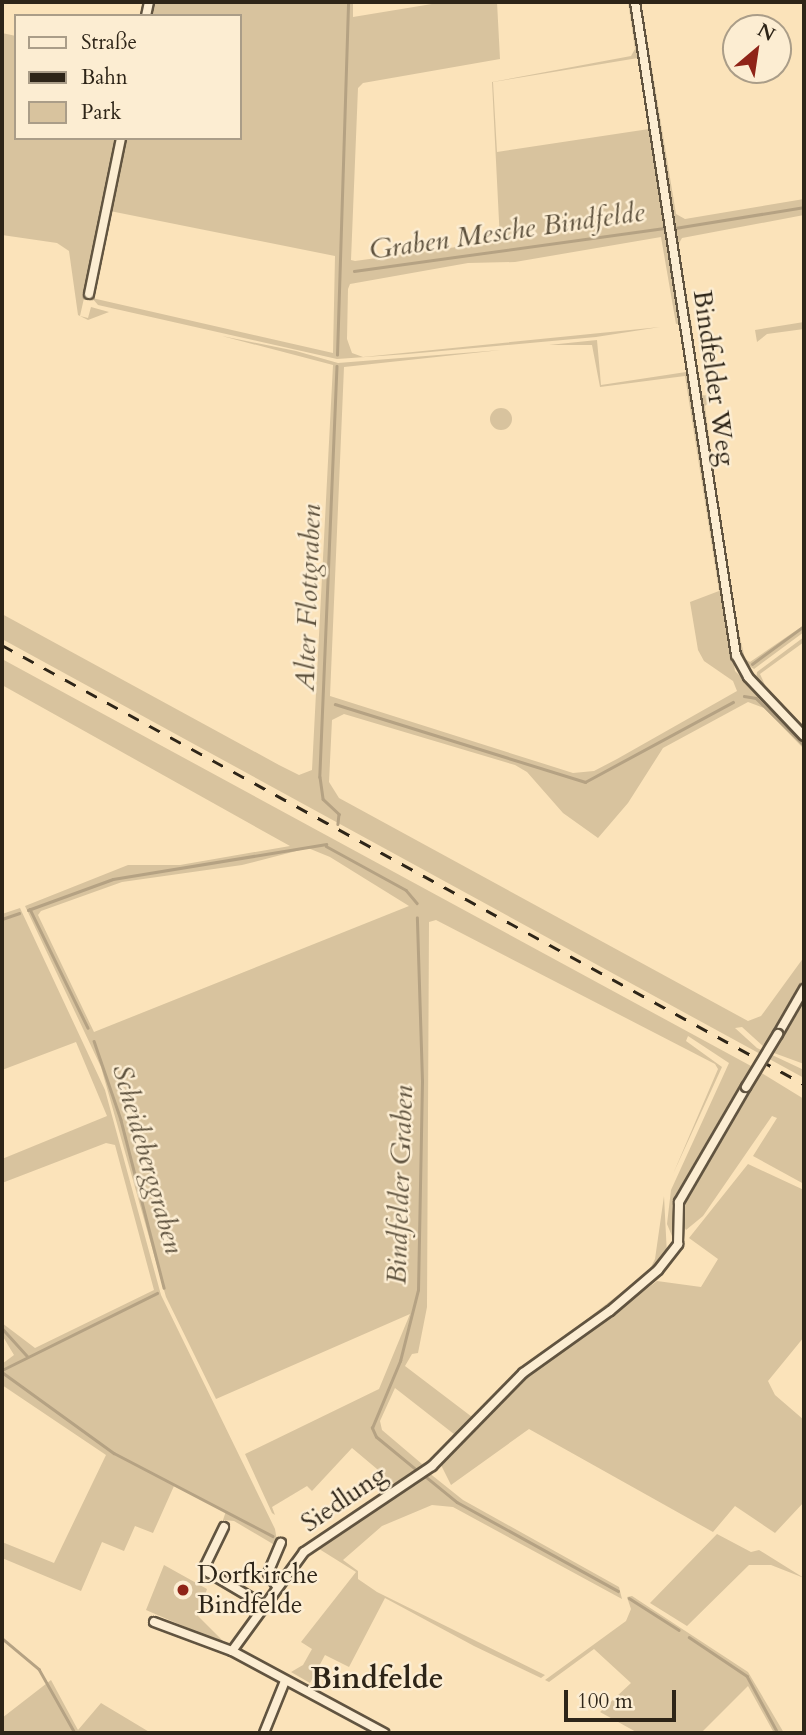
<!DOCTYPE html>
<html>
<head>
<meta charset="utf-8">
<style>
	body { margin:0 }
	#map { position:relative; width:806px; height:1735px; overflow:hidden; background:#fbe3ba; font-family:Cardo,serif }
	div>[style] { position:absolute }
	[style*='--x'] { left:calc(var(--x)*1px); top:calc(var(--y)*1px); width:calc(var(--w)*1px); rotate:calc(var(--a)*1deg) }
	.green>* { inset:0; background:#d8c39e }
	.round { border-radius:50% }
	.stream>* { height:2.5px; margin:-1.25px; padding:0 1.25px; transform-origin:1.25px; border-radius:1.25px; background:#b5a283 }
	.roads { filter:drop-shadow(2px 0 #615440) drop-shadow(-2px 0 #615440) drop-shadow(0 2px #615440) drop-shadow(0 -2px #615440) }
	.minor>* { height:8px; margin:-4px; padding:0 4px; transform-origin:4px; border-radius:4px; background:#fcedd2 }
	.rail>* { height:2.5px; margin-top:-1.25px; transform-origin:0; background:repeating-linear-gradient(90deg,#2e2518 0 12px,transparent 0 24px) }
	.bridges { filter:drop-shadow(2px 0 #615440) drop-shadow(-2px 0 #615440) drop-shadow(0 2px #615440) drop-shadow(0 -2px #615440) }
	.minor-bridge>* { height:8px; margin:-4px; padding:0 4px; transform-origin:4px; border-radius:4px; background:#fcedd2 }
	.dots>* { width:19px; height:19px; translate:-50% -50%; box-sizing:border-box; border:4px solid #fcedd2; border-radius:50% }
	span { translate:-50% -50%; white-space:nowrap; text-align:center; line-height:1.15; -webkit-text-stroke:5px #fcedd2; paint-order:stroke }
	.street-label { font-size:26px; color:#2e2518 }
	.poi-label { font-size:26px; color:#2e2518 }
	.left { translate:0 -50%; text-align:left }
	.water-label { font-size:28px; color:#5d513d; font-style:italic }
	.quarter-label { font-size:30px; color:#2e2518; font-weight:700 }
	.frame { position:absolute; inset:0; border:4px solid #2e2518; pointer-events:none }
	.legend { position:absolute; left:14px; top:14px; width:228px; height:126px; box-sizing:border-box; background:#fcedd2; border:2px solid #aa9d88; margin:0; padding:9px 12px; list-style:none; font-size:21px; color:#2e2518 }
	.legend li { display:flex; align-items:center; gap:14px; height:35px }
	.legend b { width:35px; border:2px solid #aa9d88 }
	.north { position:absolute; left:722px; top:14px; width:70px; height:70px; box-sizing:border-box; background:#fcedd2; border:2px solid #aa9d88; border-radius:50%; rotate:29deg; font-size:19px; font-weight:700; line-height:28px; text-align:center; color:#2e2518 }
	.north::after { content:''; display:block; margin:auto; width:24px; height:32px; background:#8f2418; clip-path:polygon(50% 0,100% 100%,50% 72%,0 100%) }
	.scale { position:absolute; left:564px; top:1690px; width:112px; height:32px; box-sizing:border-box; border:4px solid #2e2518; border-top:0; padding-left:9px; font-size:21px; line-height:24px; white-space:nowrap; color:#2e2518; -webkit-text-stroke:5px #fcedd2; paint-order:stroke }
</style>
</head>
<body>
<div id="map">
	<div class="green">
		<i style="clip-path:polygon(152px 2px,353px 2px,353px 17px,444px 2px,497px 2px,500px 59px,363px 83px,358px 88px,351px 260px,355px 261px,500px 241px,492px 82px,631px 56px,635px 49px,628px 2px,632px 2px,642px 73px,638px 58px,493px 82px,497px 152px,649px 129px,646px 91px,681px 323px,676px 324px,661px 237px,515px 262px,468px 263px,350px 284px,348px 289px,347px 339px,352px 353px,363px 357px,660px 327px,596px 337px,408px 354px,337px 359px,98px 305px,92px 298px,333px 353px,335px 256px,110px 211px,125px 138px,240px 138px,240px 16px,149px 16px)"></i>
		<i style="clip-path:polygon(637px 2px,641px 2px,676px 214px,685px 219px,804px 199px,804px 215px,682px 238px,678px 245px,692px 327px,687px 324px)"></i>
		<i style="clip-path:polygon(2px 33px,16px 36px,16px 138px,120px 138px,80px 316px,88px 318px,91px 307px,109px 312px,88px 320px,78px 315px,69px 251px,57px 243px,2px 235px)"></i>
		<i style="clip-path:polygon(804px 322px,804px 329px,767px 334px,757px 342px,755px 330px)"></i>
		<i style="clip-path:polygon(222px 336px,296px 351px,338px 363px,501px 350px,344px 367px,330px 696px,573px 773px,594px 771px,617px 759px,737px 691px,733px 681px,704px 661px,698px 650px,690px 602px,719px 591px,685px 376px,600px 387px,592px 345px,549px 345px,597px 340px,601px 385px,686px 372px,687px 355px,735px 671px,804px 739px,804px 749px,764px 708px,748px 702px,663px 748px,628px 803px,598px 838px,563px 813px,527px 772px,515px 765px,344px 714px,332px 720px,329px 782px,339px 798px,748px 1021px,761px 1016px,804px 957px,804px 983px,764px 1047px,742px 1027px,735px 1028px,757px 1048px,804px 1070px,804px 1078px,2px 639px,2px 614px,279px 765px,299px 775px,312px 770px,333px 365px)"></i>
		<i style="clip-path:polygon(698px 395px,716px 396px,705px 406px,729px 590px,745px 659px,750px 662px,804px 625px,804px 632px,754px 669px,742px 661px,732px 626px)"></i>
		<i class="round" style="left:490px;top:408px;width:22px;height:22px"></i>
		<i style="clip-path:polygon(804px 637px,804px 642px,760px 674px,770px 696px,756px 680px,757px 672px)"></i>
		<i style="clip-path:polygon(evenodd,2px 659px,751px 1066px,675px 1203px,674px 1241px,667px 1224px,671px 1190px,729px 1063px,688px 1036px,686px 1041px,722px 1067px,673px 1174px,718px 1069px,715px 1064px,436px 920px,429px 922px,427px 1307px,418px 1353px,412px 1354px,405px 1366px,476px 1420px,459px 1438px,395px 1388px,380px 1421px,382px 1430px,422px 1464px,437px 1456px,396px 1485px,352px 1448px,312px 1491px,307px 1486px,272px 1507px,275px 1515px,272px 1513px,245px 1454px,379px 1389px,410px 1314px,216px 1399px,166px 1297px,101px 1067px,25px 906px,128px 865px,180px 865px,290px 846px,2px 685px,2px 659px,308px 848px,330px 857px,409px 906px,94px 1032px,38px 915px,41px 911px,122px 882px,242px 865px,308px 848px)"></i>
		<i style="clip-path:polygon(20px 908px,105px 1090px,161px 1295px,275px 1529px,278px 1547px,234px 1521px,223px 1520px,226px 1511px,174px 1486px,153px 1533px,135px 1526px,124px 1551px,102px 1542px,81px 1591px,2px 1558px,2px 1542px,54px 1563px,106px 1455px,2px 1385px,2px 1364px,14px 1355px,2px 1335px,2px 1323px,35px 1348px,154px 1290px,115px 1145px,106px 1143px,2px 1183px,2px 1159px,107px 1116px,76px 1042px,2px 1070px,2px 914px)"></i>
		<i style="clip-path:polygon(804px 995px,804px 1064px,774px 1053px)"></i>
		<i style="clip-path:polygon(760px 1072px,804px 1099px,804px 1184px,753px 1156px,777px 1118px,772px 1116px,703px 1216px,686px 1230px,679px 1218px,681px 1204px)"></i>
		<i style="clip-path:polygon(748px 1164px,804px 1190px,804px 1337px,768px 1381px,775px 1395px,804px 1420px,804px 1502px,775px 1533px,735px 1506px,713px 1532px,529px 1429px,451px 1485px,440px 1463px,520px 1383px,657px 1281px,701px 1287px,718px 1259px,689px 1238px)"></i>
		<i style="clip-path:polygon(664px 1196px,667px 1255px,633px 1289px,515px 1375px,649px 1271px,655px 1259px)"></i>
		<i style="clip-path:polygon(428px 1472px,463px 1500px,619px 1587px,622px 1599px,453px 1507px,432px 1505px,382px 1526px,343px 1560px,358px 1571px,358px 1579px,377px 1592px,545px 1675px,541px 1678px,474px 1646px,385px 1598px,349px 1667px,325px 1655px,310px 1683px,291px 1672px,303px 1665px,312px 1649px,301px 1642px,356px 1572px,316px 1547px)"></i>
		<i style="clip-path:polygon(717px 1534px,751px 1552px,759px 1550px,804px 1578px,771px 1565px,749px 1565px,687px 1626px,650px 1603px)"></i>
		<i style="clip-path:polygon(164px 1565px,207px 1589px,198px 1616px,227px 1645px,146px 1610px)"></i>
		<i style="clip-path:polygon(632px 1596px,748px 1672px,784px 1733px,774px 1733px,748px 1686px,701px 1733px,638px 1733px,600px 1712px,631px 1683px,594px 1649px,549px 1682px,545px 1680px,626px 1621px,631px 1609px,627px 1597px)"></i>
		<i style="clip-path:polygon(51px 1680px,78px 1730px,101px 1703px,151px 1733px,2px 1733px,2px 1718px)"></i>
	</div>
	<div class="stream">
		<i style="--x:675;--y:228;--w:131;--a:-9.2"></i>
		<i style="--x:354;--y:271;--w:313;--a:-7.9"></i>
		<i style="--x:337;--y:355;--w:353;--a:-88.2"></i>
		<i style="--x:337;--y:366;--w:411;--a:92.4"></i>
		<i style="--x:320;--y:777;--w:22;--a:82"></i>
		<i style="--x:323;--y:799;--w:22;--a:43"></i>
		<i style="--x:339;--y:814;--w:10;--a:96"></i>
		<i style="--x:752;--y:664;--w:64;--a:-36.2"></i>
		<i style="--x:744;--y:696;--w:12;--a:9"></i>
		<i style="--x:756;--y:698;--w:67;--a:44.4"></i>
		<i style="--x:335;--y:704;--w:262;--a:17.3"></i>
		<i style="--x:585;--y:782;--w:168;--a:-28.4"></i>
		<i style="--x:326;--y:846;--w:91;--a:28.8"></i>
		<i style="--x:406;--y:890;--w:17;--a:50"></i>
		<i style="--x:30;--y:909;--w:132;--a:64"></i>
		<i style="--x:28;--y:910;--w:90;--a:-20"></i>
		<i style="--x:113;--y:879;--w:216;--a:-9.3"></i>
		<i style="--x:2;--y:919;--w:18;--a:-19"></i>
		<i style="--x:94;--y:1041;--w:83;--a:71.1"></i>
		<i style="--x:121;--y:1120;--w:173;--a:75.6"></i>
		<i style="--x:2;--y:1328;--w:38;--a:48"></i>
		<i style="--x:2;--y:1370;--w:173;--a:-26.4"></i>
		<i style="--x:2;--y:1372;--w:138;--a:35.9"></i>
		<i style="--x:114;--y:1453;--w:179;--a:27.6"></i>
		<i style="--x:415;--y:1469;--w:50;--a:-140.6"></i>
		<i style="--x:376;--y:1437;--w:10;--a:-114"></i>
		<i style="--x:372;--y:1428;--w:73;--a:-67.3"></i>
		<i style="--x:400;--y:1361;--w:73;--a:-75.8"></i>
		<i style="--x:418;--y:1290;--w:209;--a:-88.9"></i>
		<i style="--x:422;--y:1081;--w:163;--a:-91.8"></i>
		<i style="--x:425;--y:1476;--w:41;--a:39.1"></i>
		<i style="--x:457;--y:1502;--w:184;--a:28.9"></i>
		<i style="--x:629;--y:1598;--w:59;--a:32.6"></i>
		<i style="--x:689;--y:1637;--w:70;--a:33.9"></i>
		<i style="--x:747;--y:1676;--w:65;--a:61.5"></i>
		<i style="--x:3;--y:1639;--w:47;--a:39.8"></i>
		<i style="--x:39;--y:1669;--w:73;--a:60.6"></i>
	</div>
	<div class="roads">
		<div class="minor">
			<i style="--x:635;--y:2;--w:661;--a:81.21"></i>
			<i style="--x:736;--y:655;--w:25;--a:61"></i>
			<i style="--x:748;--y:677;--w:81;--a:46.5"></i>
			<i style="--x:146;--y:16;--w:14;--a:-78"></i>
			<i style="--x:89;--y:294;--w:159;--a:-78.4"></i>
			<i style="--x:778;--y:1034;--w:52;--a:-60"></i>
			<i style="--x:224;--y:1527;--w:43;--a:116"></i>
			<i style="--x:205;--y:1566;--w:7;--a:63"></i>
			<i style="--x:208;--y:1572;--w:63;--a:30.7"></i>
			<i style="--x:276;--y:1585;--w:14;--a:-124"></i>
			<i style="--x:268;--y:1573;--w:33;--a:-67"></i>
			<i style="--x:154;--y:1622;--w:83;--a:20.4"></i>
			<i style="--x:232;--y:1651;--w:173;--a:28.3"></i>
			<i style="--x:232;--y:1651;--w:122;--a:-54"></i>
			<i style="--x:304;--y:1552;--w:154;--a:-33.9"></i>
			<i style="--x:432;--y:1466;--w:130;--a:-45.6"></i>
			<i style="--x:523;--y:1373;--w:107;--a:-35.5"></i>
			<i style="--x:610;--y:1311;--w:63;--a:-40.5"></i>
			<i style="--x:658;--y:1270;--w:33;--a:-52"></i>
			<i style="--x:678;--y:1244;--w:42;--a:-88.6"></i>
			<i style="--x:679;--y:1202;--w:133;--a:-59.8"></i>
			<i style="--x:264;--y:1733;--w:56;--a:-68"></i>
		</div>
	</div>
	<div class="rail">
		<i style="--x:2;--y:645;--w:914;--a:28.7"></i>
	</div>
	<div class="bridges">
		<div class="minor-bridge">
			<i style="--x:746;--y:1087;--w:62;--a:-58.9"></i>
		</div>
	</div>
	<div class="dots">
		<i style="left:183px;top:1590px;background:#8f2418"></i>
	</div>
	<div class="street-label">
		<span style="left:714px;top:378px;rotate:82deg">Bindfelder Weg</span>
		<span style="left:344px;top:1499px;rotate:-34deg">Siedlung</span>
	</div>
	<div class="poi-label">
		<span class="left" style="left:197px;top:1590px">Dorfkirche<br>Bindfelde</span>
	</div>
	<div class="water-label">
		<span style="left:507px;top:231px;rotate:-8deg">Graben Mesche Bindfelde</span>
		<span style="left:308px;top:598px;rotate:-88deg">Alter Flottgraben</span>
		<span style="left:148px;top:1159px;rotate:74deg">Scheideberggraben</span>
		<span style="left:400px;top:1185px;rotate:-88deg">Bindfelder Graben</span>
	</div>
	<div class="quarter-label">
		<span style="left:377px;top:1679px">Bindfelde</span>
	</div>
	<div class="frame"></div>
	<ul class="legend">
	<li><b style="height:9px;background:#fcedd2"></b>Straße</li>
	<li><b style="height:9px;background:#2e2518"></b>Bahn</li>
	<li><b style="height:19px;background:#d8c39e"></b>Park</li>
	</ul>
	<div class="north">N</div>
	<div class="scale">100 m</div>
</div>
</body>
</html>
